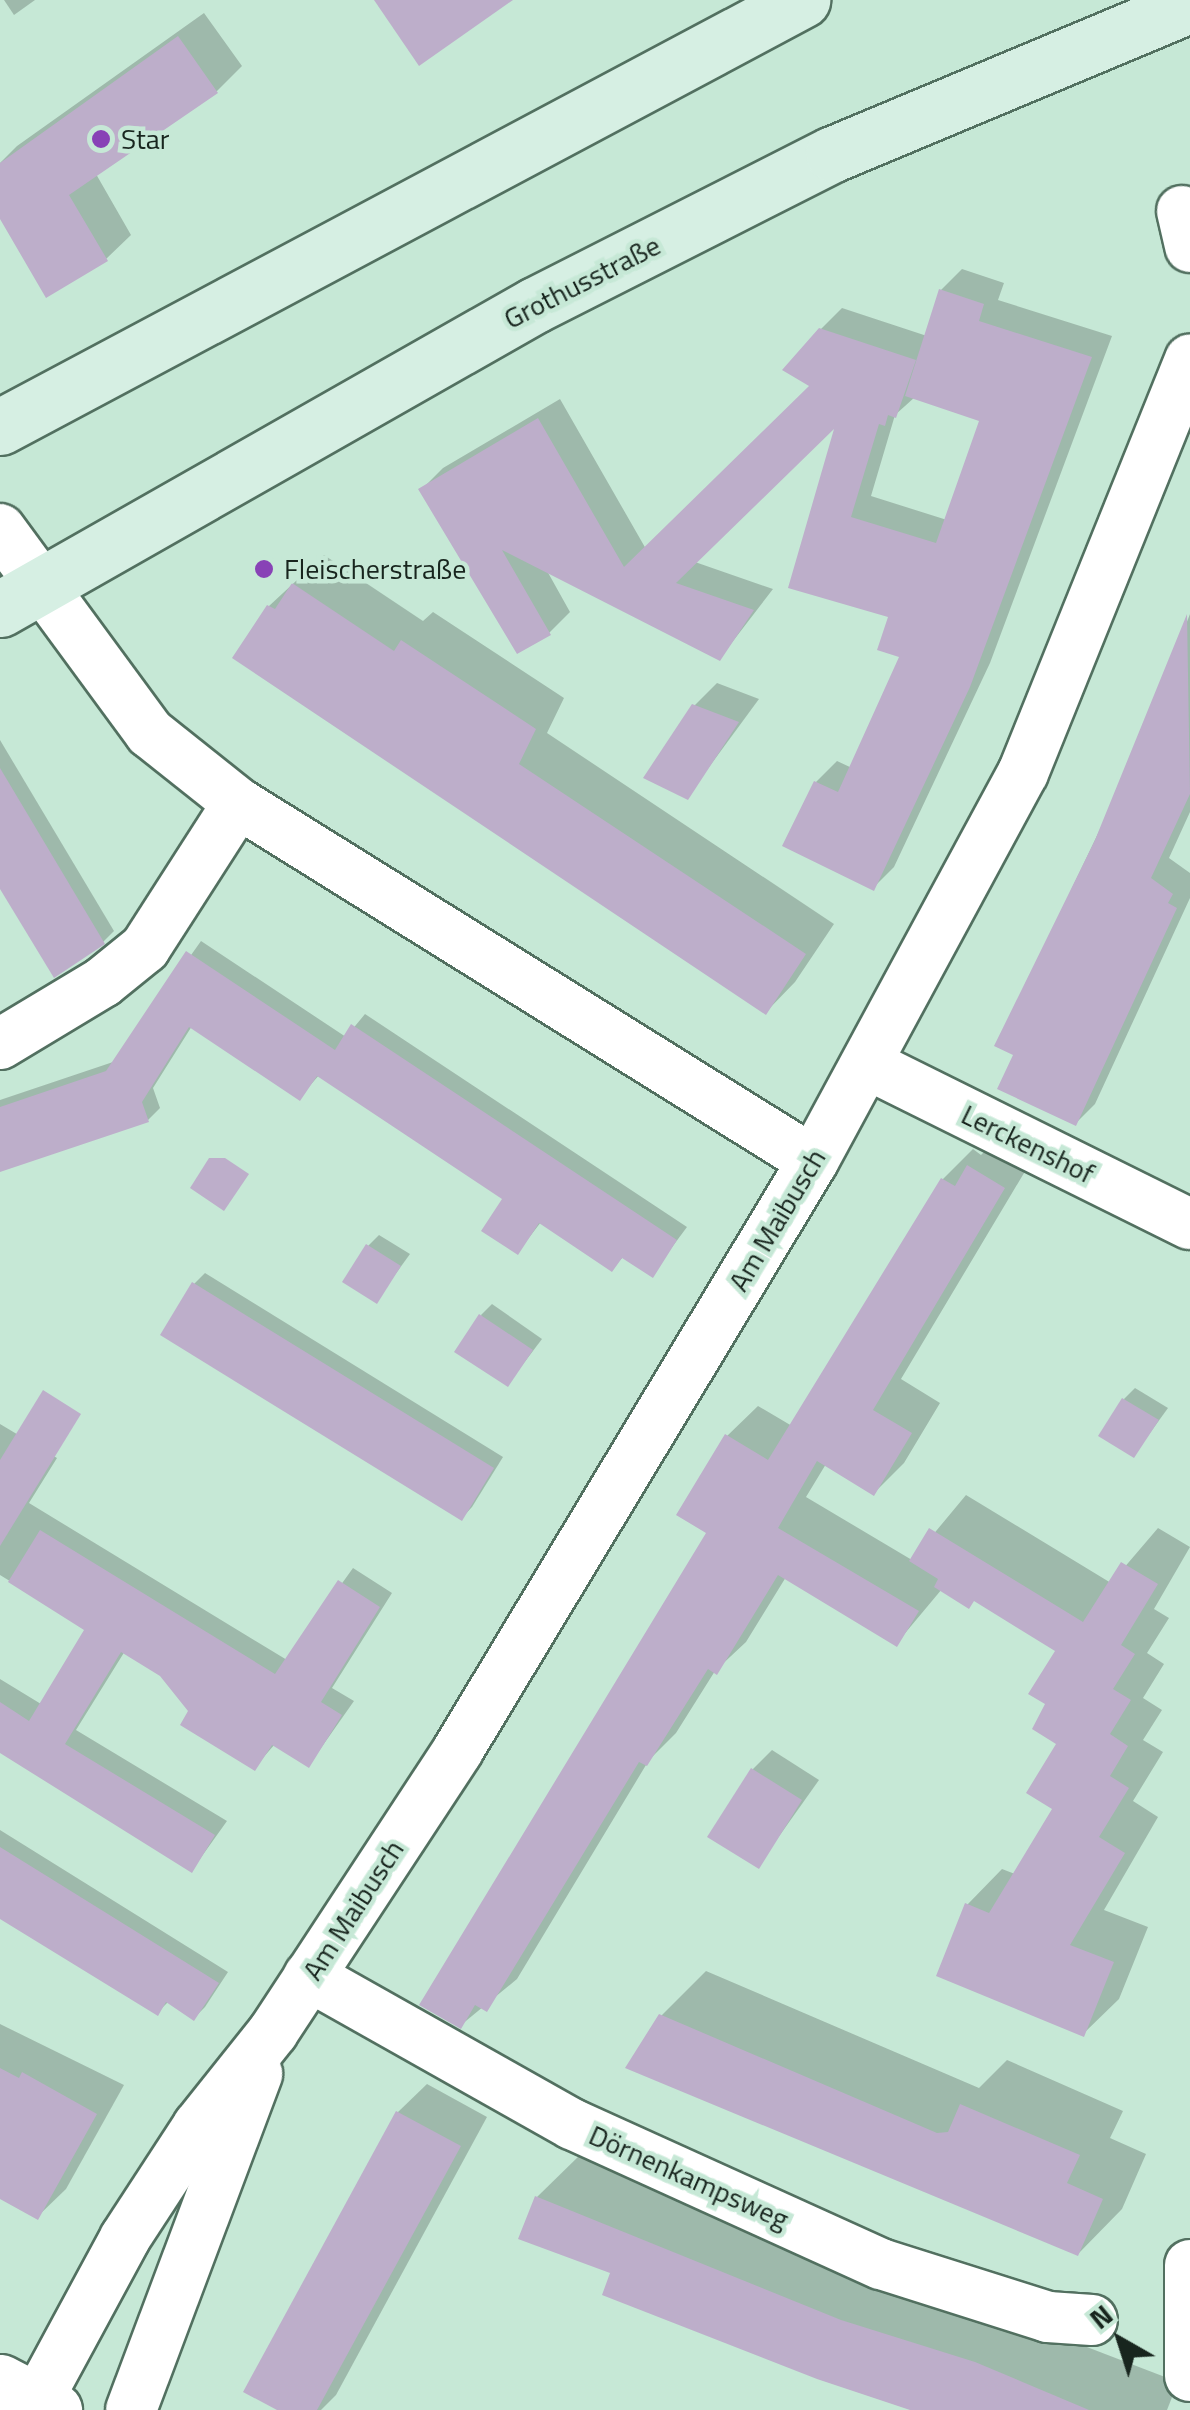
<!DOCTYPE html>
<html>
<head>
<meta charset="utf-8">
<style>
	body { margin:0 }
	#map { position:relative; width:1190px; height:2410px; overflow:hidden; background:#c6e8d6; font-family:"Titillium Web",sans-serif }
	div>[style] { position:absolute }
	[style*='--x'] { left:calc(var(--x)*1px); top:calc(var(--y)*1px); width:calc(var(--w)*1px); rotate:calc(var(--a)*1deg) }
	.shadow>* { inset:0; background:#0003 }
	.building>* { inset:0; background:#bdaeca }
	.roads { filter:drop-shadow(2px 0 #527060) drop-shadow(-2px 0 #527060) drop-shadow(0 2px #527060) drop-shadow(0 -2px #527060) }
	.minor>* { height:50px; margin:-25px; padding:0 25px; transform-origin:25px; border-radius:25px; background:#fff }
	.tertiary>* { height:55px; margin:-27.5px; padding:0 27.5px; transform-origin:27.5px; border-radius:27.5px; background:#fff }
	.secondary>* { height:55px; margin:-27.5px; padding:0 27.5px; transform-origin:27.5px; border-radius:27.5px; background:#d6efe3 }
	.dots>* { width:28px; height:28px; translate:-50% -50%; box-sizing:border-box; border:5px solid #c6e8d6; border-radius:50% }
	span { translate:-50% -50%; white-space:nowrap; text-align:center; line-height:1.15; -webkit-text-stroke:9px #c6e8d6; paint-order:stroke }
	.poi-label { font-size:28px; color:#18251e }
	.left { translate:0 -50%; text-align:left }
	.street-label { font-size:28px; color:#18251e }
	.north { position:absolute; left:1070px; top:2290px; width:100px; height:100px; -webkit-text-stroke:8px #c6e8d6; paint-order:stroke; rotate:321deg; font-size:28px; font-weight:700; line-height:40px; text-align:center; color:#18251e }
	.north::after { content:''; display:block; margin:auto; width:35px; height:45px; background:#18251e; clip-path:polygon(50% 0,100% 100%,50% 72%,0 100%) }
</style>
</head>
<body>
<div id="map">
	<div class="shadow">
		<i style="clip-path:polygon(4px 0,35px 0,14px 15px)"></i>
		<i style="clip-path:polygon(204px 13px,242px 66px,217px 91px,96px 174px,131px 235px,106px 259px,0 214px,0 163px,17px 146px)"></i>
		<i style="clip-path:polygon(evenodd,962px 269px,1004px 283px,998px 300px,1112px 336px,990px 663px,894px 867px,873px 888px,816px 782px,837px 761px,852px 768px,903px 655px,891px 616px,791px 586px,839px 420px,695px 562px,773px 589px,720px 658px,546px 569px,570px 612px,549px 633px,422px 489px,443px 468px,560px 399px,646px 549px,813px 385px,820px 330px,842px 308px,927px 336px,941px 290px,962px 269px,915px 397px,982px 420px,947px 520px,871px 496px,895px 415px,915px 397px)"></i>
		<i style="clip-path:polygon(324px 555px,423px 621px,433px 612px,564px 698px,547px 733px,834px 924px,795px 982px,766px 1012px,235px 658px,269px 606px)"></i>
		<i style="clip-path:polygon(1190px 614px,1190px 812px,1169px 858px,1190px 873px,1190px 898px,1095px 1104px,1076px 1123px,1017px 1053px,998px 1044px,1132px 762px)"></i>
		<i style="clip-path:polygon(717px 683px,759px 699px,687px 797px,694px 706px)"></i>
		<i style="clip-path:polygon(0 740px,114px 931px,103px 942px,0 885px)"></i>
		<i style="clip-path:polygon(201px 941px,346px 1037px,365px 1014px,687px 1227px,652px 1274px,624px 1256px,612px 1269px,541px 1222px,518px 1252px,506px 1198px,320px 1074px,300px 1097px,192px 1026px,153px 1088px,160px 1108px,148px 1120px,0 1170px,0 1100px,116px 1061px)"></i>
		<i style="clip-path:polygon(999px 1137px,1033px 1158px,901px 1379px,940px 1403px,904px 1463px,874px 1493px,826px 1464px,806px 1497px,912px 1560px,966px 1495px,1111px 1583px,1158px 1528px,1190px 1547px,1154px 1609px,1169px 1618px,1147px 1653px,1164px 1664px,1143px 1698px,1162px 1710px,1143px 1740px,1163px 1752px,1133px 1801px,1158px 1817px,1104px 1910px,1148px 1927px,1119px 1999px,1083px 2034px,967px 1905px,1002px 1869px,1015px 1874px,1055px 1808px,1060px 1743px,1049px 1703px,1058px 1650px,975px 1599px,942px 1589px,896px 1644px,786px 1577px,746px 1642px,715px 1671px,676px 1733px,649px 1760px,517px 1979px,461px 2025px,709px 1533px,727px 1436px,758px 1406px,792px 1426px,943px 1179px,973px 1149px,981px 1155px)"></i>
		<i style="clip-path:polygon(379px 1235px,410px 1254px,376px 1301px,368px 1246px)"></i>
		<i style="clip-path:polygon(205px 1273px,503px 1457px,472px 1507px,462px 1518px,194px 1284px)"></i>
		<i style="clip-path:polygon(492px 1304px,542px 1339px,508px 1384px,481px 1315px)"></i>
		<i style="clip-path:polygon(1135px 1388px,1168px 1408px,1134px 1455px,1124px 1399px)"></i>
		<i style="clip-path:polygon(0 1424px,57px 1458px,29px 1503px,287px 1660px,353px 1568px,392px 1593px,332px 1688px,354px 1701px,309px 1765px,275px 1744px,255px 1767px,191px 1711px,161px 1674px,125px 1651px,76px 1730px,227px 1821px,192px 1870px,0 1751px,0 1679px,41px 1704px,88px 1629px,0 1575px)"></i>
		<i style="clip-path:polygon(772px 1750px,819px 1780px,758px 1866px,753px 1769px)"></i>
		<i style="clip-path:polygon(0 1830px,228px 1972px,205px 2007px,194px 2018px,169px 2001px,157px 2013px,0 1916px)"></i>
		<i style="clip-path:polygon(706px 1971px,979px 2088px,1007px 2060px,1123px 2111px,1110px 2138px,1146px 2154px,1122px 2209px,1078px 2254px,661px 2016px)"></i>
		<i style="clip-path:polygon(0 2024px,124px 2085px,66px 2189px,37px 2217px,0 2196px)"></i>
		<i style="clip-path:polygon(427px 2084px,487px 2117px,336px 2395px,321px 2410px,282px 2410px,398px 2112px)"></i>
		<i style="clip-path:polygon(582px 2153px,1178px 2382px,1167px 2410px,921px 2410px,614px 2271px,537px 2197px)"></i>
	</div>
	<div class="building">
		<i style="clip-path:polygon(374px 0,513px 0,419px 66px)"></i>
		<i style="clip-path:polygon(178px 36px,218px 93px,69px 195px,108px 261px,46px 298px,0 219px,0 163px)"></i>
		<i style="clip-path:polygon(939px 289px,984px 304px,979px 321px,1092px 357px,970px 687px,874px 891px,782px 846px,814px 781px,838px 792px,899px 657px,877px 650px,888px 617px,788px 588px,834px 429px,676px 583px,754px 610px,720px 661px,502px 550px,551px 635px,517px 654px,418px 489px,538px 418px,624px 567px,809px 386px,782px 370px,819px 328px,916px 360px,896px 418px,888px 415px,885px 426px,879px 424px,851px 517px,936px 543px,979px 421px,905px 396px)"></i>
		<i style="clip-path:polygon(292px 583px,394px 651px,401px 640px,536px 729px,519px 764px,806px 954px,766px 1015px,232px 658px,267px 605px,275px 609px)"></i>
		<i style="clip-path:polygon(1187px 614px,1190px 794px,1151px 878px,1173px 894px,1168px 903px,1177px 908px,1076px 1126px,997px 1089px,1013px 1055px,994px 1046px,1095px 840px)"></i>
		<i style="clip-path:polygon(692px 704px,739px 722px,688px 800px,643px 778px)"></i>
		<i style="clip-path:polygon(0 768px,105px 944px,54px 978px,0 889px)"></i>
		<i style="clip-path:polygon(186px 951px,335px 1050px,351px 1024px,677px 1240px,653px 1278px,622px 1258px,612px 1272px,539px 1223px,518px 1255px,481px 1231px,502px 1199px,317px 1076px,300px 1101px,189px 1027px,142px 1102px,149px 1122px,0 1172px,0 1107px,106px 1071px)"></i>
		<i style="clip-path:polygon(209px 1158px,225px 1158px,249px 1174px,224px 1211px,190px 1188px)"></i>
		<i style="clip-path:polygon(967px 1165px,1005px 1188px,873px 1410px,912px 1433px,874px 1496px,817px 1461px,778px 1528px,919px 1611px,897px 1647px,778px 1575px,717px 1675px,708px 1669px,647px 1766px,639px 1762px,487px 2012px,475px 2005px,461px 2029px,419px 2005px,706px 1533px,676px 1515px,725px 1434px,768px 1460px,941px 1178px,955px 1186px)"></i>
		<i style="clip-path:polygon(366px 1244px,401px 1266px,377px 1304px,342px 1282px)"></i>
		<i style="clip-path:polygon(192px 1282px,494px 1468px,462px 1521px,160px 1335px)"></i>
		<i style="clip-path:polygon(479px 1314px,533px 1350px,508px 1387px,454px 1352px)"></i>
		<i style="clip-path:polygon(43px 1390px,81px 1414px,0 1546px,0 1460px)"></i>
		<i style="clip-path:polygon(1122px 1398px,1159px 1420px,1134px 1458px,1098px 1436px)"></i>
		<i style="clip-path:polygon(929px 1528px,1083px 1622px,1121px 1562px,1158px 1584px,1121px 1645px,1135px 1654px,1113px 1689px,1131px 1700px,1110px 1734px,1128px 1746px,1110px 1776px,1129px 1788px,1099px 1837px,1125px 1853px,1070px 1945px,1114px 1962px,1084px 2037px,936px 1976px,965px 1903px,989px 1913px,1052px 1809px,1026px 1793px,1056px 1744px,1032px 1729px,1045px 1704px,1028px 1694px,1055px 1651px,974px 1601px,969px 1609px,934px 1587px,938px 1579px,909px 1561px)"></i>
		<i style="clip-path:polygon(40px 1530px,275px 1674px,338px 1580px,380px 1607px,321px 1702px,342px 1715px,309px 1768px,272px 1745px,255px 1771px,180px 1725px,188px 1711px,160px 1676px,121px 1652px,65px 1744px,215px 1835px,192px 1873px,0 1753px,0 1702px,29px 1721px,84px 1630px,8px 1582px)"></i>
		<i style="clip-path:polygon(751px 1768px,802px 1800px,759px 1869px,707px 1837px)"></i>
		<i style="clip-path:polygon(0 1847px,219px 1983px,194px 2021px,166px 2002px,158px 2016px,0 1919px)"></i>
		<i style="clip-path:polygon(659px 2014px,937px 2133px,948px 2132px,960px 2104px,1080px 2155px,1067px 2183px,1103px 2199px,1078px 2256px,625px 2068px)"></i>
		<i style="clip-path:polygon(0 2068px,19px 2078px,22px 2072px,97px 2114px,38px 2220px,0 2199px)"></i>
		<i style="clip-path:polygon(396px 2111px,461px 2146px,317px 2410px,277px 2410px,243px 2392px)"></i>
		<i style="clip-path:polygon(535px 2196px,841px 2320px,975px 2362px,1089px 2410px,910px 2410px,817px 2379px,602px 2295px,610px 2273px,518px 2239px)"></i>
	</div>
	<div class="roads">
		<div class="minor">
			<i style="--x:1182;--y:211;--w:37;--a:77"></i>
			<i style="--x:0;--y:529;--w:253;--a:53.7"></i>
			<i style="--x:150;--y:733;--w:112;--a:38.5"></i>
			<i style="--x:238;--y:803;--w:677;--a:31.91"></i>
			<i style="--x:0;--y:1044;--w:120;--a:-31"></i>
			<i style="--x:103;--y:982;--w:54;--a:-39"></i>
			<i style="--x:145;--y:948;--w:172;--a:-57.3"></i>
			<i style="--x:867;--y:1064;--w:360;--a:26.4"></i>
			<i style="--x:309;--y:1976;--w:302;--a:29.4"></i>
			<i style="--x:572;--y:2124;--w:339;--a:24.4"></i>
			<i style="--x:881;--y:2264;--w:175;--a:17.6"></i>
			<i style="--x:1048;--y:2317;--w:44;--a:3.9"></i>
			<i style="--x:1190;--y:2265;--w:111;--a:90"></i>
			<i style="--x:37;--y:2401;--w:185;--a:-61.6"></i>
			<i style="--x:125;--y:2238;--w:134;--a:-56.9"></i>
			<i style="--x:198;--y:2126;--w:120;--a:-51.4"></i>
			<i style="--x:273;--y:2032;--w:337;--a:-56.7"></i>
			<i style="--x:458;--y:1750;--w:688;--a:-58.92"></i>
			<i style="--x:813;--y:1161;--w:441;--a:-61.6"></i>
			<i style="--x:1023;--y:773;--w:446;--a:-68"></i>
			<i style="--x:131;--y:2410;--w:359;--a:-69.4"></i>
		</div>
		<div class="tertiary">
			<i style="--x:0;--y:2382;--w:61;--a:27.4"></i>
		</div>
		<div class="secondary">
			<i style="--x:0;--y:427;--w:909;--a:-28.03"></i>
			<i style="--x:0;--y:609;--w:615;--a:-29.61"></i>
			<i style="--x:535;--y:305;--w:334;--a:-26.9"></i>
			<i style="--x:833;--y:154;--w:387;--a:-22.7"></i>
		</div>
	</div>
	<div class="dots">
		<i style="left:101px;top:139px;background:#8842b6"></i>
		<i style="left:264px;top:569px;background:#8842b6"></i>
	</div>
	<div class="poi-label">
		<span class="left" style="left:121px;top:139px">Star</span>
		<span class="left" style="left:284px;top:569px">Fleischerstraße</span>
	</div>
	<div class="street-label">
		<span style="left:582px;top:282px;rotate:-27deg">Grothusstraße</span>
		<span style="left:1028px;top:1144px;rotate:26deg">Lerckenshof</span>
		<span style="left:777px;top:1220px;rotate:-59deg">Am Maibusch</span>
		<span style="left:353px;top:1910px;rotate:-57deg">Am Maibusch</span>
		<span style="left:689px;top:2177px;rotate:24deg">Dörnenkampsweg</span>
	</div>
	<div class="north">N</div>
</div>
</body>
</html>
